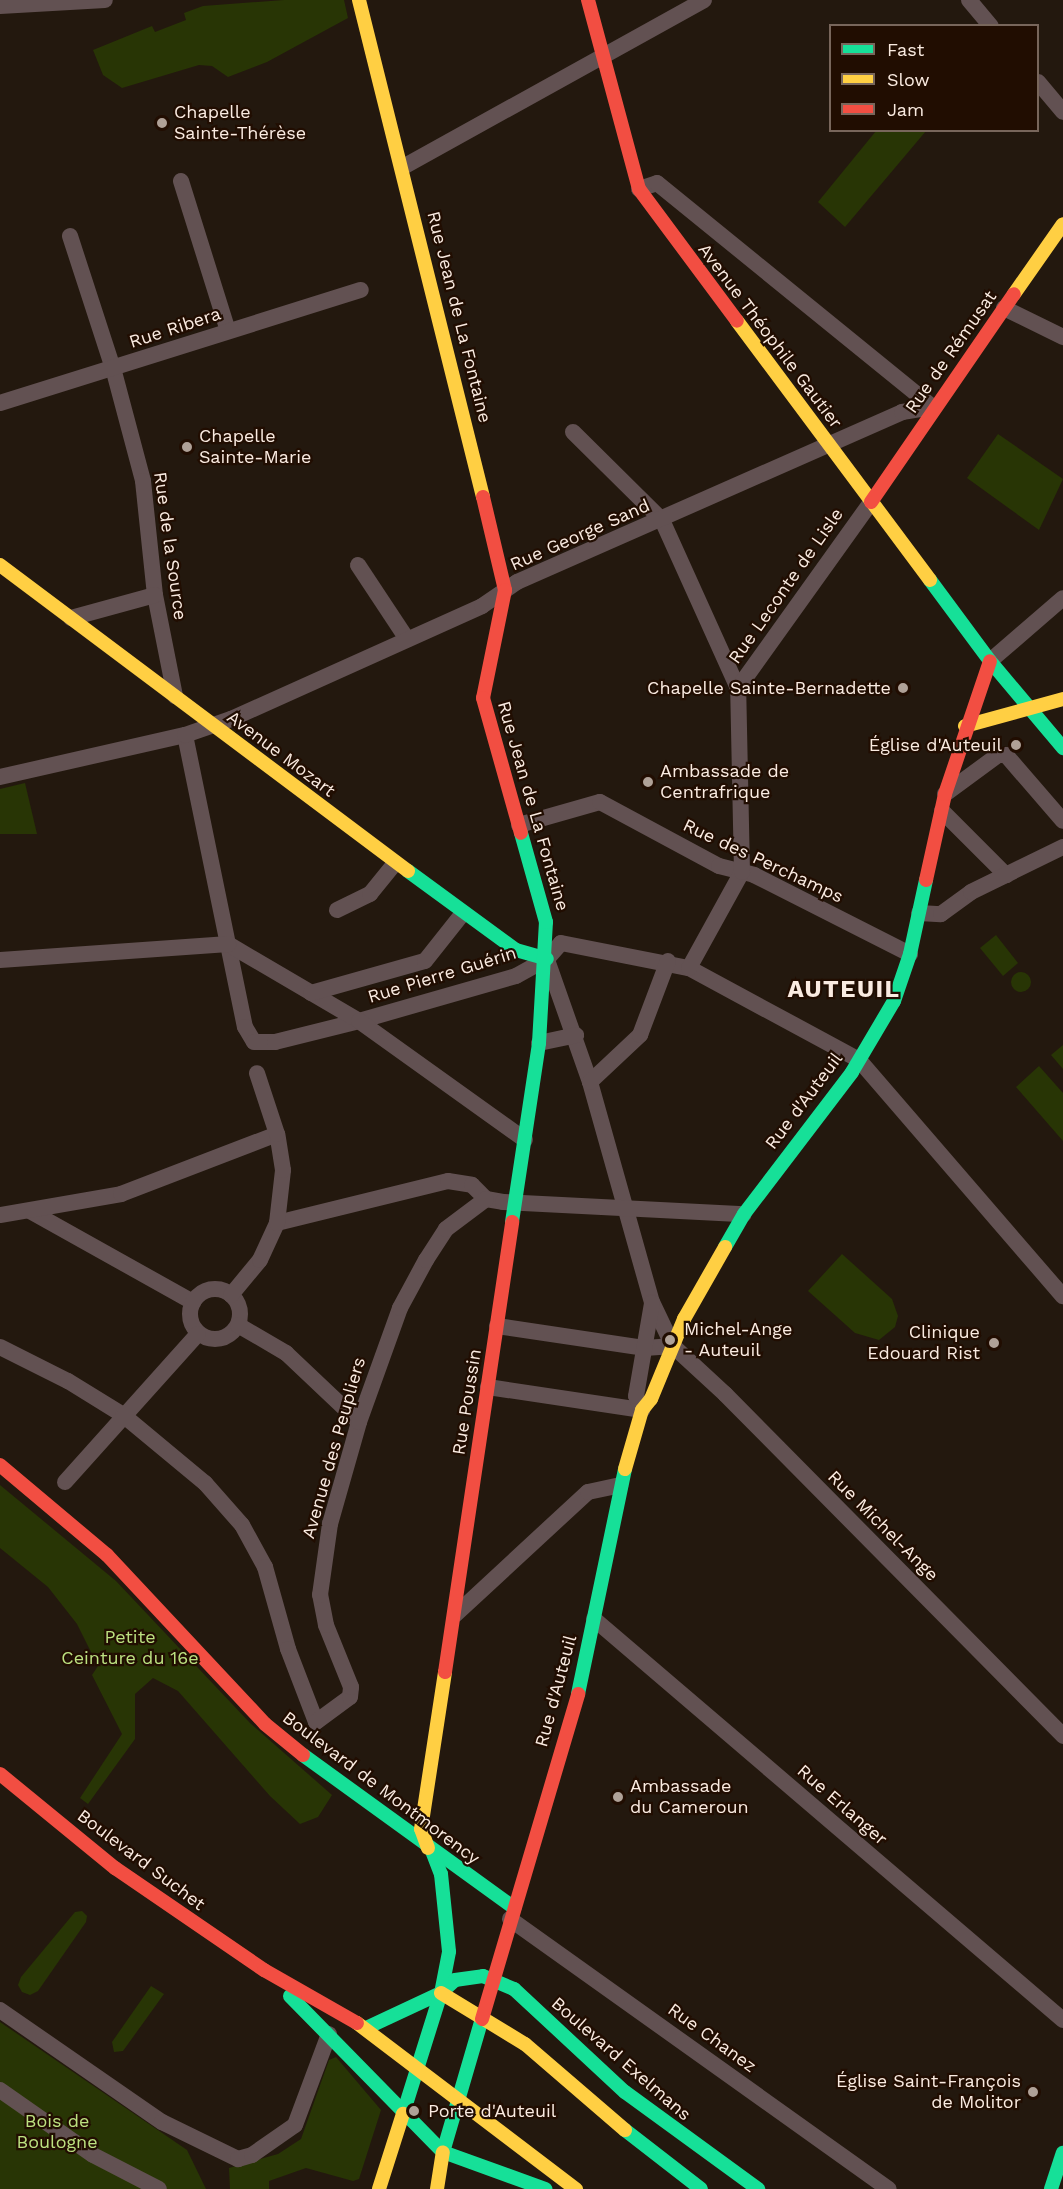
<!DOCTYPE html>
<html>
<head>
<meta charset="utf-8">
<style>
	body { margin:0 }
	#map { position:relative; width:1063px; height:2189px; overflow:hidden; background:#23180e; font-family:"Work Sans",sans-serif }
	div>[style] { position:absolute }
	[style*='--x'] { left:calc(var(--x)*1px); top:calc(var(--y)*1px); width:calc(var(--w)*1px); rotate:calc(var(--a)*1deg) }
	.green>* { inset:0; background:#283505 }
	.round { border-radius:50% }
	.street>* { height:16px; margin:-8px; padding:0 8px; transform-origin:8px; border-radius:8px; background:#625152 }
	.street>.ring { margin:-8px; padding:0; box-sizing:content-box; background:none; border:16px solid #625152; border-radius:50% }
	.fast>* { height:14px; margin:-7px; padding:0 7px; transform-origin:7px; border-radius:7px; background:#16e098 }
	.slow>* { height:14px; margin:-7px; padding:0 7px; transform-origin:7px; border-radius:7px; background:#ffcf43 }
	.jam>* { height:14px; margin:-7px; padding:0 7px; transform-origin:7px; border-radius:7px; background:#f24e42 }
	.dots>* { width:16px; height:16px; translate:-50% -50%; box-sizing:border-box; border:3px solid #210d01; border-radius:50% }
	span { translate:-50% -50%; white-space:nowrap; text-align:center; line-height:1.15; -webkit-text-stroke:4.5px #210d01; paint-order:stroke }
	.poi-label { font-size:18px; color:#faebe1 }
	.left { translate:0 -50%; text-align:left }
	.right { translate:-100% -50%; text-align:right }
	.street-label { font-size:18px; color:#faebe1 }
	.park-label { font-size:18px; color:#bce180 }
	.district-label { font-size:24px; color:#faebe1; font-weight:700; letter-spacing:1.5px }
	.legend { position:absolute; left:829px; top:24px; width:210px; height:108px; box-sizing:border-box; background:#210d01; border:2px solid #78665b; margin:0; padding:8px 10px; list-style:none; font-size:18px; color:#faebe1 }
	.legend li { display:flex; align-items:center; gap:12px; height:30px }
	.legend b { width:30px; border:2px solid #78665b }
</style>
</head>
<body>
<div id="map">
	<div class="green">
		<i style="clip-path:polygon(284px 0,344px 0,348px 18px,267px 62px,228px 77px,212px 66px,199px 65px,122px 88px,103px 75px,93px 50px,152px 26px,155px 32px,186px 20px,184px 13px,203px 6px)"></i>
		<i style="clip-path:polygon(876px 131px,926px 131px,845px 227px,818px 202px)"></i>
		<i style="clip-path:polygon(998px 434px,1063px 479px,1039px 530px,967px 478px)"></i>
		<i style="clip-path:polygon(25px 783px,37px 834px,0 834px,0 789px)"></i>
		<i style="clip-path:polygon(996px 935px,1018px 963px,1003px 976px,980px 948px)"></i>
		<i class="round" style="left:1011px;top:972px;width:20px;height:20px"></i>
		<i style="clip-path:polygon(1063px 1045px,1063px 1069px,1051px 1055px)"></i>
		<i style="clip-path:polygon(1039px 1066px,1063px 1093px,1063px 1141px,1016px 1087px)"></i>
		<i style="clip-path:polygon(842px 1254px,892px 1299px,898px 1316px,895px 1327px,879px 1340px,855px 1333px,808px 1291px)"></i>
		<i style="clip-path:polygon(0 1485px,116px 1581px,250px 1723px,332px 1795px,318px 1817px,300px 1824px,270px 1796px,178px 1691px,153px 1678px,135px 1694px,135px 1739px,88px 1804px,80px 1798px,122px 1734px,92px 1675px,98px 1666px,77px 1624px,48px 1587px,0 1548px)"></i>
		<i style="clip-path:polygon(82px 1911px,87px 1916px,86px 1922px,38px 1991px,30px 1995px,22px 1992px,18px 1985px,21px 1977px,75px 1912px)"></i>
		<i style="clip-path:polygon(151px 1986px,164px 1994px,123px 2051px,114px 2052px,112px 2042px)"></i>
		<i style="clip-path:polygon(0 2022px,187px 2150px,206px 2189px,0 2189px)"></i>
		<i style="clip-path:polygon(336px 2057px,381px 2110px,359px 2179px,353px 2181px,306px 2168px,269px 2181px,269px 2189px,230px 2189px,229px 2168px,278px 2154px,301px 2139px,329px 2060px)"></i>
	</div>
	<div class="street">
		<i style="--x:969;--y:0;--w:34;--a:50"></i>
		<i style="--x:0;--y:6;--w:105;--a:-3.3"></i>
		<i style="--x:1038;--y:82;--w:39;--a:50"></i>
		<i style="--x:403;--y:167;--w:344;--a:-29"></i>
		<i style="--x:181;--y:181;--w:157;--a:72.6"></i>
		<i style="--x:639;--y:189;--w:19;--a:-18"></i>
		<i style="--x:657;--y:183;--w:355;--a:39.1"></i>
		<i style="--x:70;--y:236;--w:139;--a:72"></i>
		<i style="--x:113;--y:368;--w:117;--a:75.1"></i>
		<i style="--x:143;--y:481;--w:115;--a:84"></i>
		<i style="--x:155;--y:595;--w:103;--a:78.8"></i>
		<i style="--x:1004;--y:308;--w:66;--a:26.2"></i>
		<i style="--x:0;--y:403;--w:378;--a:-17.4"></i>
		<i style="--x:573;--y:432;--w:125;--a:44.7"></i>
		<i style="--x:662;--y:520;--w:184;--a:65.7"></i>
		<i style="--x:358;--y:565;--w:89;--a:56.5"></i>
		<i style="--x:71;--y:618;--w:87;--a:-15.3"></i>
		<i style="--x:990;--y:661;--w:96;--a:-40.8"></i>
		<i style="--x:185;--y:735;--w:298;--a:78.4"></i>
		<i style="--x:245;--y:1027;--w:17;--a:59"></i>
		<i style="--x:254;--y:1042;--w:21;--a:0"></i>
		<i style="--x:275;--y:1042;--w:87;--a:-14"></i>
		<i style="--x:359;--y:1021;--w:163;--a:-16"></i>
		<i style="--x:516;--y:976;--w:35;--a:-29"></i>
		<i style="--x:547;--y:959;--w:21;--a:-49"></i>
		<i style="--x:561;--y:943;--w:130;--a:11.1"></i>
		<i style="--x:689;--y:968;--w:193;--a:28.4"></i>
		<i style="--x:859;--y:1060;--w:312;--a:49.2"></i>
		<i style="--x:0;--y:777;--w:190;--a:-12.8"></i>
		<i style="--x:185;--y:735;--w:49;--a:-19.2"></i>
		<i style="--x:231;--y:719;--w:275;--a:-24.2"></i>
		<i style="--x:482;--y:606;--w:42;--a:-34.4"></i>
		<i style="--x:517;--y:582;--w:421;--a:-23.8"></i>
		<i style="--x:902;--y:412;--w:31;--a:-9"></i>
		<i style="--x:945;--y:794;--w:66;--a:-36.3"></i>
		<i style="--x:998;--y:755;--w:8;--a:0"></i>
		<i style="--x:1006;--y:755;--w:87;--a:49.2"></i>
		<i style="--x:942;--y:811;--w:91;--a:45"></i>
		<i style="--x:519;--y:825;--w:84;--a:-15.9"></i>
		<i style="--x:600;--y:802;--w:135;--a:28.3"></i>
		<i style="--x:719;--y:866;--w:36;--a:14"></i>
		<i style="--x:754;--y:875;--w:175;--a:26.9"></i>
		<i style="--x:337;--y:910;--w:37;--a:-26"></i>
		<i style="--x:370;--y:894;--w:40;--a:-51"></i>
		<i style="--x:919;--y:913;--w:22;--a:3"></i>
		<i style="--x:941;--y:914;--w:37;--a:-36"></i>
		<i style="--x:971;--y:892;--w:102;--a:-26.1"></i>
		<i style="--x:228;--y:944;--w:152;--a:30.4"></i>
		<i style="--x:359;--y:1021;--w:204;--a:35.6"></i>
		<i style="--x:0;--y:960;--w:229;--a:-4"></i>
		<i style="--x:547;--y:960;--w:129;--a:70.6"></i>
		<i style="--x:590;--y:1082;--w:229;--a:74.3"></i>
		<i style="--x:652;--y:1302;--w:49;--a:64.5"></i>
		<i style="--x:673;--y:1346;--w:71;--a:42.7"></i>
		<i style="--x:725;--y:1394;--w:481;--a:45.3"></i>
		<i style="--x:689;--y:968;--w:110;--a:-61.1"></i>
		<i style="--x:742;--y:872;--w:184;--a:-91.2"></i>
		<i style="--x:738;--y:688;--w:229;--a:-54.4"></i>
		<i style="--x:311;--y:993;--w:118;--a:-15.7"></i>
		<i style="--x:425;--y:961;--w:61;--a:-51.6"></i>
		<i style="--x:539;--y:1043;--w:38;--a:-12"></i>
		<i style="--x:590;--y:1082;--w:69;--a:-43.2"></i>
		<i style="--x:640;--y:1035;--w:79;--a:-69.3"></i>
		<i style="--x:30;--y:1211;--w:187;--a:29.2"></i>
		<i style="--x:0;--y:1215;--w:123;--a:-9.8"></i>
		<i style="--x:121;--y:1194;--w:167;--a:-21"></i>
		<i style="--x:277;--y:1223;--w:176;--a:-13.8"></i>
		<i style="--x:448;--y:1181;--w:24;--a:9"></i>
		<i style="--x:472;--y:1185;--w:20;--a:45"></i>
		<i style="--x:486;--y:1199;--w:17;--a:10"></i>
		<i style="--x:503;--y:1202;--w:241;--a:2.9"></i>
		<i class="ring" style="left:190px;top:1289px;width:34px;height:34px"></i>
		<i style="--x:231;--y:1295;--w:45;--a:-50.4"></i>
		<i style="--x:260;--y:1260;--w:41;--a:-65.3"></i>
		<i style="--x:277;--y:1223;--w:53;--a:-83.5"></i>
		<i style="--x:283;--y:1170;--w:36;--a:-99"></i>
		<i style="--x:277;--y:1134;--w:64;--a:-108.2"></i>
		<i style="--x:238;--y:1325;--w:56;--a:30.3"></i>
		<i style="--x:286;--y:1353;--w:100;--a:43.4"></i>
		<i style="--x:497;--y:1326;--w:150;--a:8.5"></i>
		<i style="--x:645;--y:1348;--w:28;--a:-4"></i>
		<i style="--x:0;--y:1347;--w:76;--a:26.6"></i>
		<i style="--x:68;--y:1381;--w:65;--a:31.7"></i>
		<i style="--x:123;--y:1415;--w:107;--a:39.7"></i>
		<i style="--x:205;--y:1483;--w:56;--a:48.6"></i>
		<i style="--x:242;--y:1525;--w:48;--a:61.3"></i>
		<i style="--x:265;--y:1567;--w:85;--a:74.3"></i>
		<i style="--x:288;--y:1649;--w:78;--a:69"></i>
		<i style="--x:316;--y:1722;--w:42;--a:-36.3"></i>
		<i style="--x:350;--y:1697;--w:10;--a:-84"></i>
		<i style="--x:351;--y:1687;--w:67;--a:-112"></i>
		<i style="--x:326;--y:1625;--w:31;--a:-101"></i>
		<i style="--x:320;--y:1595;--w:72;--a:-82"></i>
		<i style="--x:330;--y:1524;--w:106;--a:-74.1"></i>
		<i style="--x:359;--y:1422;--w:121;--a:-70.2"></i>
		<i style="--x:400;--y:1308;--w:55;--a:-61.6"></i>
		<i style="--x:426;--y:1260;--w:37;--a:-57"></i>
		<i style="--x:446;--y:1229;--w:50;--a:-36.9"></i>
		<i style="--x:488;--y:1387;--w:156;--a:8.5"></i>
		<i style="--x:642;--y:1410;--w:15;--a:-113"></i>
		<i style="--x:636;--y:1396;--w:94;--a:-80.2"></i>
		<i style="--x:65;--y:1482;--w:199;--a:-48.1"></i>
		<i style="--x:455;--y:1615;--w:181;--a:-42.8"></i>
		<i style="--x:588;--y:1492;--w:33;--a:-12"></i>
		<i style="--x:594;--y:1619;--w:617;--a:40.53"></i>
		<i style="--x:510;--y:1919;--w:465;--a:35.5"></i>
		<i style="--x:0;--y:2010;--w:197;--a:34.7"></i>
		<i style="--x:162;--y:2122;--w:85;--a:26"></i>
		<i style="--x:238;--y:2159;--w:15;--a:-16"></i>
		<i style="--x:252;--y:2155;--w:52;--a:-34.9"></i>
		<i style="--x:295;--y:2125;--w:97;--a:-69.5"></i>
		<i style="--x:0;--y:2090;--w:113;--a:35"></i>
		<i style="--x:93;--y:2155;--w:74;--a:27.3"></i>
	</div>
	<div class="fast">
		<i style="--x:930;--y:580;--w:101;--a:53.5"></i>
		<i style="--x:990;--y:661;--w:114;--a:50"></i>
		<i style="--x:408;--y:871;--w:134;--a:36.2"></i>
		<i style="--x:516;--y:950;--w:32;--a:16"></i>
		<i style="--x:512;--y:1222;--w:181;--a:-81.4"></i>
		<i style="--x:539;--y:1043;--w:121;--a:-86.7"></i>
		<i style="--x:546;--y:922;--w:92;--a:-105.7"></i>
		<i style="--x:725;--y:1247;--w:38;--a:-60"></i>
		<i style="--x:744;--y:1214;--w:178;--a:-52.7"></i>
		<i style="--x:852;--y:1072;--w:82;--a:-59.4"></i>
		<i style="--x:894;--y:1001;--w:50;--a:-71.2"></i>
		<i style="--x:910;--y:954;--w:76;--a:-77.8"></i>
		<i style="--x:578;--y:1694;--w:230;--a:-78.2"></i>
		<i style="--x:303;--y:1755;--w:261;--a:35.9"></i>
		<i style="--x:432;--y:1851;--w:25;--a:69"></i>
		<i style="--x:441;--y:1874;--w:78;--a:84.1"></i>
		<i style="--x:449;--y:1952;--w:42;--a:101"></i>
		<i style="--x:290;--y:1996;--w:219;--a:45.6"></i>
		<i style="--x:443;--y:2152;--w:109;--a:19.9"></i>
		<i style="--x:366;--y:2028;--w:83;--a:-25"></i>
		<i style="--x:403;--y:2114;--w:127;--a:-72.6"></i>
		<i style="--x:441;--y:1993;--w:19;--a:-43"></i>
		<i style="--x:455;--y:1980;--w:28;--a:-8"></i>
		<i style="--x:483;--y:1976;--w:34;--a:23"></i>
		<i style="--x:514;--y:1989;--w:151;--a:42.9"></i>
		<i style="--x:625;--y:2092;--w:165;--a:36.1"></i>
		<i style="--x:625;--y:2130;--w:96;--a:37.8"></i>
		<i style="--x:443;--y:2152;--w:139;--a:-73.7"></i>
		<i style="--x:1051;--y:2189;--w:38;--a:-72"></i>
	</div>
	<div class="slow">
		<i style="--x:359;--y:0;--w:512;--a:75.99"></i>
		<i style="--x:1014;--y:294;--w:85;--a:-55"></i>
		<i style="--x:737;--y:321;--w:323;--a:53.3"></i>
		<i style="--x:0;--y:565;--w:510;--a:36.87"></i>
		<i style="--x:965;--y:726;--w:102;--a:-15.4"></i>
		<i style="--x:625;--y:1469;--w:61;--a:-73.9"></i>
		<i style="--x:642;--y:1410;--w:14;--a:-51"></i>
		<i style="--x:651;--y:1399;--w:87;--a:-67.6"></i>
		<i style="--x:684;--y:1319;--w:83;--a:-60.3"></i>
		<i style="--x:428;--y:1848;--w:20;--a:-110"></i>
		<i style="--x:421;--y:1829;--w:159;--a:-81.3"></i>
		<i style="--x:441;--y:1993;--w:98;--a:31.3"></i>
		<i style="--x:525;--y:2044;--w:132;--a:40.7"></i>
		<i style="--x:357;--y:2023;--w:275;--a:37.2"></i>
		<i style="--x:379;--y:2189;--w:79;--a:-72.3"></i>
		<i style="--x:437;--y:2189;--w:37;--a:-81"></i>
	</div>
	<div class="jam">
		<i style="--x:588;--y:0;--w:196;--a:74.9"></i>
		<i style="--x:639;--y:189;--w:164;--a:53.4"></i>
		<i style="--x:483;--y:497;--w:96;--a:76.7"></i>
		<i style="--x:505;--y:590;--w:110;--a:101.5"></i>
		<i style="--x:483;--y:698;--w:140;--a:74.3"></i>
		<i style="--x:871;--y:502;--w:252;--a:-55.5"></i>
		<i style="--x:926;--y:880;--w:88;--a:-77.5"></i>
		<i style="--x:945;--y:794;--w:140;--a:-71.3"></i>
		<i style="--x:0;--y:1465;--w:140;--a:40.1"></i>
		<i style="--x:107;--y:1555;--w:231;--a:46.9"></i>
		<i style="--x:265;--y:1724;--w:49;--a:39.2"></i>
		<i style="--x:445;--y:1672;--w:455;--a:-81.5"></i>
		<i style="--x:0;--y:1774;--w:149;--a:39.3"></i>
		<i style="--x:115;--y:1868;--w:181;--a:34.4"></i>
		<i style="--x:264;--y:1970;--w:107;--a:29.7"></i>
		<i style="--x:482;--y:2019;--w:339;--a:-73.5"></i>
	</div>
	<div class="dots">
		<i style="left:162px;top:123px;background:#afa197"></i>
		<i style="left:187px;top:447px;background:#afa197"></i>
		<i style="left:903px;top:688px;background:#afa197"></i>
		<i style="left:1016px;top:745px;background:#afa197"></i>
		<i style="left:648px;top:782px;background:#afa197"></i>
		<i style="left:670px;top:1340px;background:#afa197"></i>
		<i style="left:994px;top:1343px;background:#afa197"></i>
		<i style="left:618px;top:1797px;background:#afa197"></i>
		<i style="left:1033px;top:2092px;background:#afa197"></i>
		<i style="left:414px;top:2111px;background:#afa197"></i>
	</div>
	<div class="poi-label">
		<span class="left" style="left:174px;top:123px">Chapelle<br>Sainte-Thérèse</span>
		<span class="left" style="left:199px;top:447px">Chapelle<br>Sainte-Marie</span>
		<span class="right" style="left:891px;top:688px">Chapelle Sainte-Bernadette</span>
		<span class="right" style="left:1002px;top:745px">Église d'Auteuil</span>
		<span class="left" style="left:660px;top:782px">Ambassade de<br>Centrafrique</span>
		<span class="left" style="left:684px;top:1340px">Michel-Ange<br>- Auteuil</span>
		<span class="right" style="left:980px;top:1343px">Clinique<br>Edouard Rist</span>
		<span class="left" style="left:630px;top:1797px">Ambassade<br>du Cameroun</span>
		<span class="right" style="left:1021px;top:2092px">Église Saint-François<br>de Molitor</span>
		<span class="left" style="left:428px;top:2111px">Porte d'Auteuil</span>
	</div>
	<div class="street-label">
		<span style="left:459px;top:317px;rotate:76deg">Rue Jean de La Fontaine</span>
		<span style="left:175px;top:328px;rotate:-18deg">Rue Ribera</span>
		<span style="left:770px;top:336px;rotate:53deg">Avenue Théophile Gautier</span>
		<span style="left:951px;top:352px;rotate:-55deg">Rue de Rémusat</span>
		<span style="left:580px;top:535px;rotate:-24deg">Rue George Sand</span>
		<span style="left:170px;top:546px;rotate:82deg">Rue de la Source</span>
		<span style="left:786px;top:586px;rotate:-55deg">Rue Leconte de Lisle</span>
		<span style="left:281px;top:754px;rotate:37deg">Avenue Mozart</span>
		<span style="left:533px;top:806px;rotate:74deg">Rue Jean de La Fontaine</span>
		<span style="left:763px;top:861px;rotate:25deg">Rue des Perchamps</span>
		<span style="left:442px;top:975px;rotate:-17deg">Rue Pierre Guérin</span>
		<span style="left:804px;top:1101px;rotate:-53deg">Rue d'Auteuil</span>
		<span style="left:467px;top:1402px;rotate:-81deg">Rue Poussin</span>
		<span style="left:334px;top:1448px;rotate:-74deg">Avenue des Peupliers</span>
		<span style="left:883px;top:1526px;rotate:45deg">Rue Michel-Ange</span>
		<span style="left:556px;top:1691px;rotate:-75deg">Rue d'Auteuil</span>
		<span style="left:381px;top:1788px;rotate:37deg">Boulevard de Montmorency</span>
		<span style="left:842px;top:1805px;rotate:41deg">Rue Erlanger</span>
		<span style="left:141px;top:1860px;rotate:37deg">Boulevard Suchet</span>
		<span style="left:712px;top:2038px;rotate:36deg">Rue Chanez</span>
		<span style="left:621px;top:2059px;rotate:41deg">Boulevard Exelmans</span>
	</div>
	<div class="park-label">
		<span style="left:130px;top:1648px">Petite<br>Ceinture du 16e</span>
		<span style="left:57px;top:2132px">Bois de<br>Boulogne</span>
	</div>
	<div class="district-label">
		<span style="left:844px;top:990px">AUTEUIL</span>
	</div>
	<ul class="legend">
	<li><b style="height:8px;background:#16e098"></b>Fast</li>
	<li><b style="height:8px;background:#ffcf43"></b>Slow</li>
	<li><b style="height:8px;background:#f24e42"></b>Jam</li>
	</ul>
</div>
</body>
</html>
